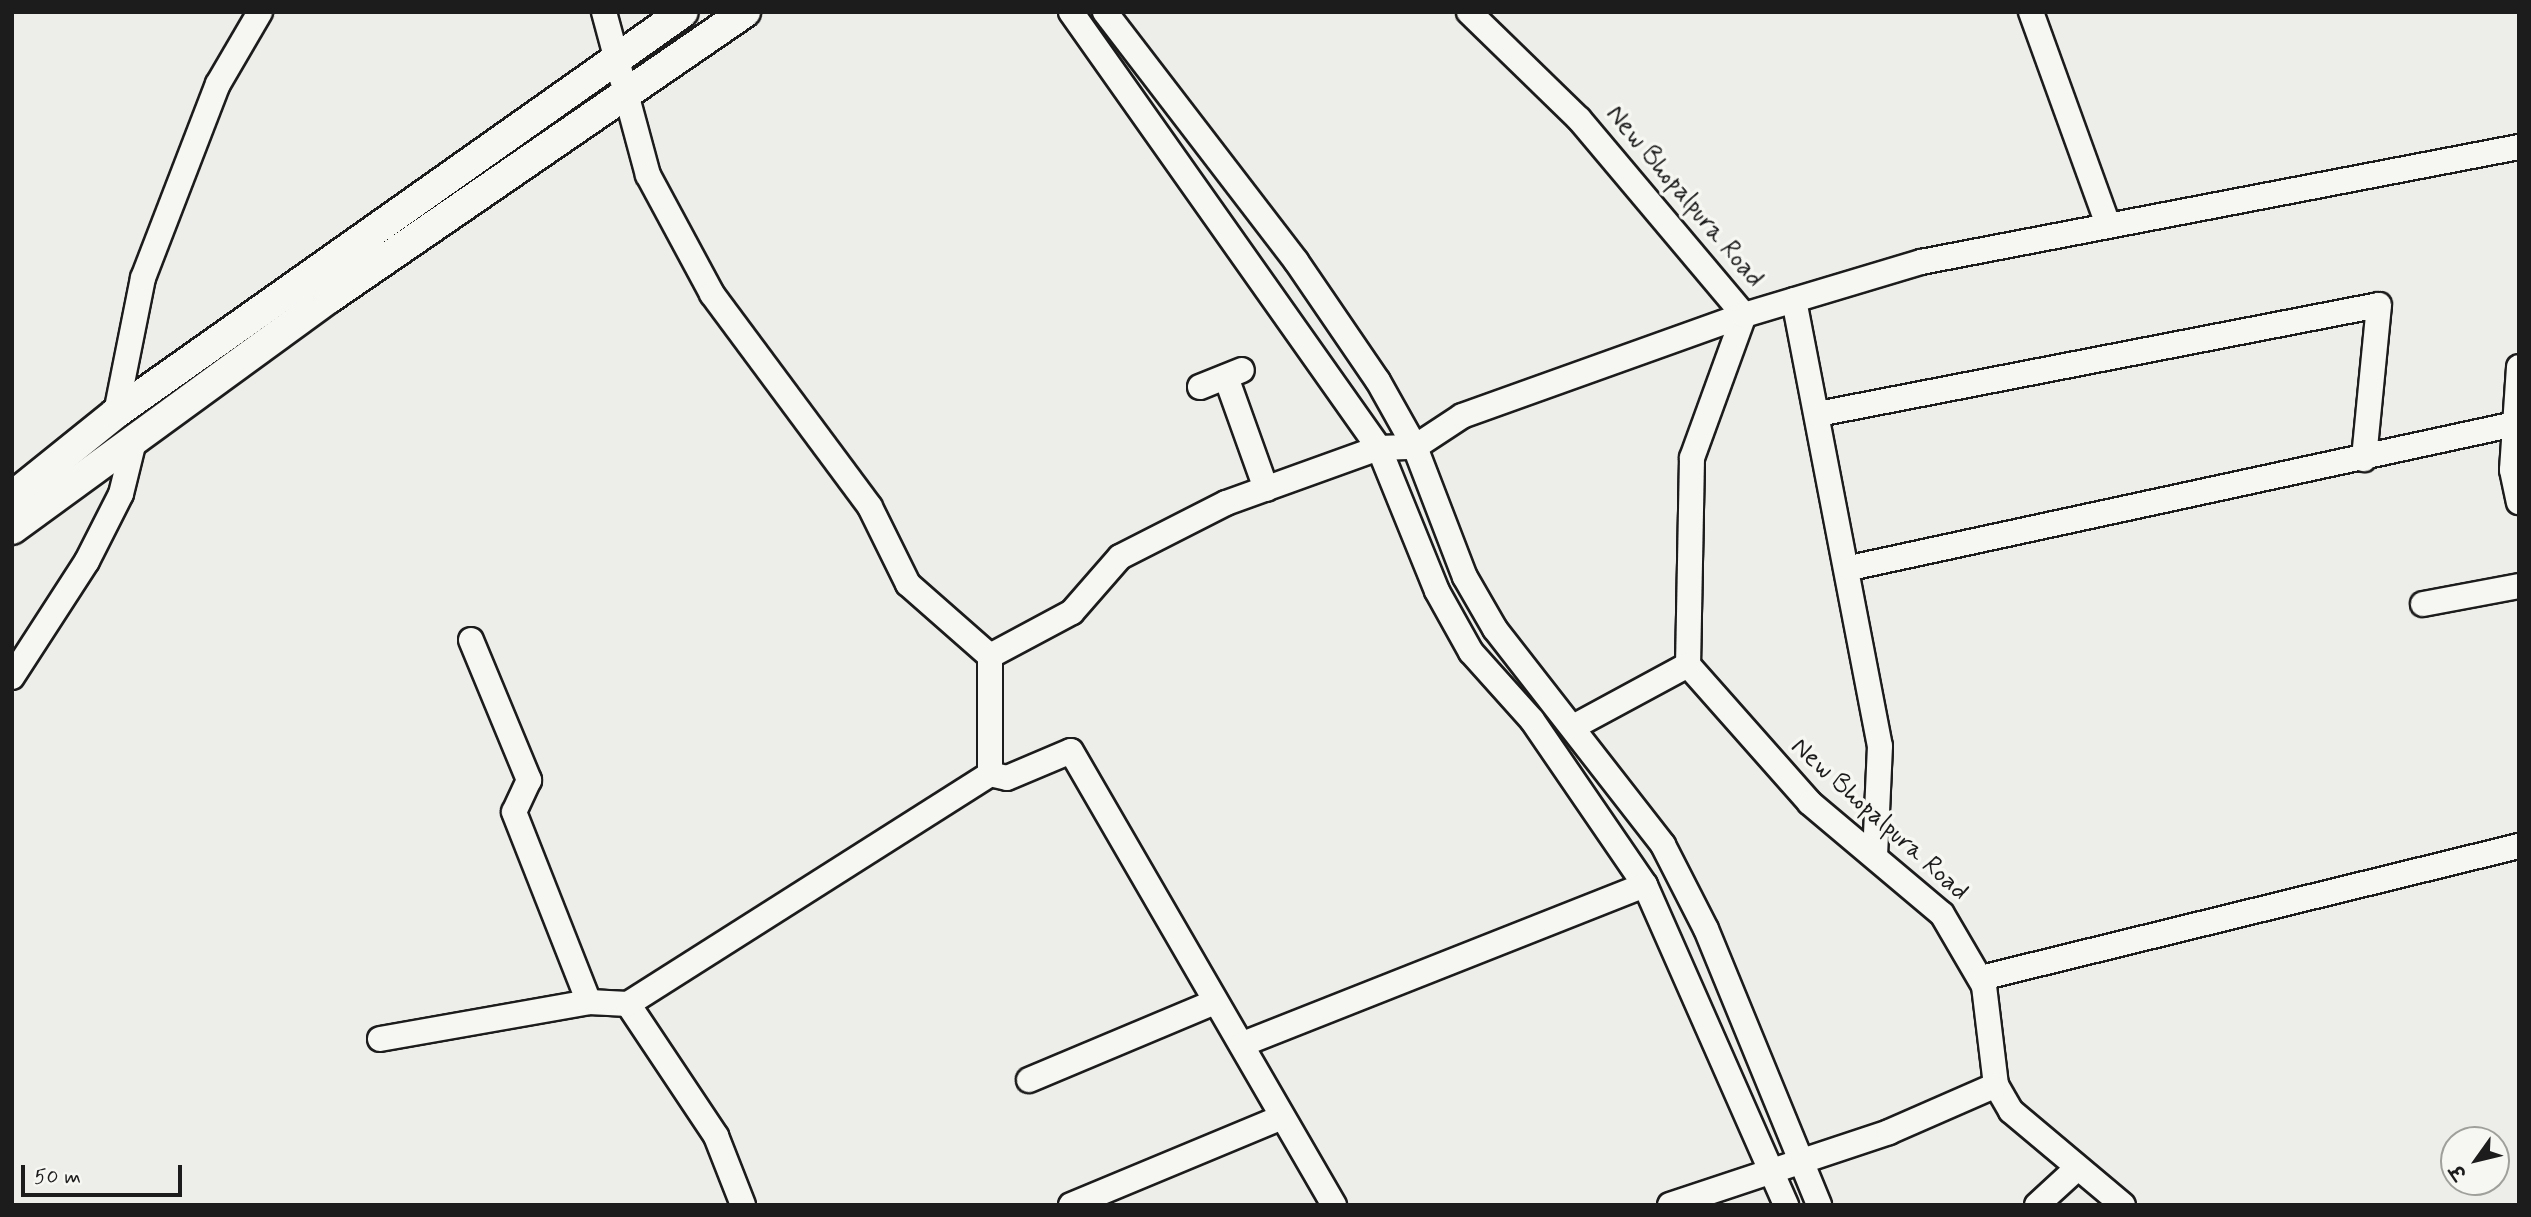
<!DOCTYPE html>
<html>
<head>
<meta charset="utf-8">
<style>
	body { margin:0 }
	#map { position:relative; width:2531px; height:1217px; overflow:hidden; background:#edede9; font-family:Mynerve,"Playpen Sans Deva",sans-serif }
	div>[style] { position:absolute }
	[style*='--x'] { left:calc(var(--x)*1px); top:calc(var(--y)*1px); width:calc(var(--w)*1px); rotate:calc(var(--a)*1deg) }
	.roads { filter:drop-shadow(2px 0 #1c1c1c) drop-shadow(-2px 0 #1c1c1c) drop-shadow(0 2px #1c1c1c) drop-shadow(0 -2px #1c1c1c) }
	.minor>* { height:24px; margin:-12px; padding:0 12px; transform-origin:12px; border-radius:12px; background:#f6f6f2 }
	.major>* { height:30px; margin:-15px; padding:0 15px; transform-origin:15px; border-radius:15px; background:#f6f6f2 }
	span { translate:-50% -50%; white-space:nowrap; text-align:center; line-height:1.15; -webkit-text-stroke:7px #f6f6f2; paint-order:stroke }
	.street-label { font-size:26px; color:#1c1c1c }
	.frame { position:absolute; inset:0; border:14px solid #1c1c1c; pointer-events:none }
	.north { position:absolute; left:2440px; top:1126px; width:70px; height:70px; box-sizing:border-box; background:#f6f6f2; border:2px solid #9f9f9c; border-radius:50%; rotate:236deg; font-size:19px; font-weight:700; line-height:28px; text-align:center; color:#1c1c1c }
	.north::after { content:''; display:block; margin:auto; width:24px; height:32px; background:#1c1c1c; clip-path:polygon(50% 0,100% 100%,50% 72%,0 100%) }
	.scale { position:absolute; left:21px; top:1165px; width:161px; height:32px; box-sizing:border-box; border:4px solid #1c1c1c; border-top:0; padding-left:9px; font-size:21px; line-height:24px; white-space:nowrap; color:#1c1c1c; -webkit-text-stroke:5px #f6f6f2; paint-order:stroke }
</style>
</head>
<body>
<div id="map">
	<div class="roads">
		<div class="minor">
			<i style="--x:604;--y:12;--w:169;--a:74.9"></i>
			<i style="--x:648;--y:175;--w:135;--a:61.7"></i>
			<i style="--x:712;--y:294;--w:265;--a:53.4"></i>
			<i style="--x:870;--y:507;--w:86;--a:63.7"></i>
			<i style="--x:908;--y:584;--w:109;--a:41.3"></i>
			<i style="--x:1071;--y:12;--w:534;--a:54.76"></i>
			<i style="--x:1379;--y:448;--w:154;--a:67.9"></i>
			<i style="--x:1437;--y:591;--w:70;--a:60.9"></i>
			<i style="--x:1471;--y:652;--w:91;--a:48.1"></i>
			<i style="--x:1532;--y:720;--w:200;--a:55.6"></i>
			<i style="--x:1645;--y:885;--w:350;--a:66.2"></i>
			<i style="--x:1105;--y:12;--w:314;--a:52.5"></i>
			<i style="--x:1296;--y:261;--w:145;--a:55.7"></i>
			<i style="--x:1378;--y:381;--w:76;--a:60.7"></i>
			<i style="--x:1415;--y:447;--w:139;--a:69"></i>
			<i style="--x:1465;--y:577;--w:60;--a:60"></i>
			<i style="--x:1495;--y:629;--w:274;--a:52.1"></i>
			<i style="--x:1663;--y:845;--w:94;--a:62.9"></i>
			<i style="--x:1706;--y:929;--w:298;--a:67.7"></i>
			<i style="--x:1469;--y:12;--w:153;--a:44.2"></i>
			<i style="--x:1579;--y:119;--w:256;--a:49.9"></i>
			<i style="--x:1744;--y:315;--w:152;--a:110"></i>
			<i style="--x:1692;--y:458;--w:207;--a:91.1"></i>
			<i style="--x:1688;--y:665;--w:184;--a:48.5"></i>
			<i style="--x:1810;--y:803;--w:172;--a:40.1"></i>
			<i style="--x:1942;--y:914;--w:83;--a:59.7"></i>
			<i style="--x:1984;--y:986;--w:100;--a:83.1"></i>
			<i style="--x:1996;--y:1085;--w:30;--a:60"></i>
			<i style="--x:2011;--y:1111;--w:146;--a:40"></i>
			<i style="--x:2031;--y:12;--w:226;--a:70.1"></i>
			<i style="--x:1794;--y:300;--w:454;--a:79.1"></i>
			<i style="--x:1880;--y:746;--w:109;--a:92.6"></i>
			<i style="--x:2519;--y:367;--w:103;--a:93.9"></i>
			<i style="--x:2512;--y:470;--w:33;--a:78"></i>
			<i style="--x:1226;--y:377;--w:119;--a:70.3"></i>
			<i style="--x:1200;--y:387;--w:45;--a:-22"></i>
			<i style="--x:116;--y:413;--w:138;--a:-78.7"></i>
			<i style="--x:143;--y:278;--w:208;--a:-68.9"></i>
			<i style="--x:218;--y:84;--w:83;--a:-59.7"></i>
			<i style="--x:1818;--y:414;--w:571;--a:-11"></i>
			<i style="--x:2379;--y:305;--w:155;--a:95.6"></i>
			<i style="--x:1850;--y:568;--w:680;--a:-12.22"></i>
			<i style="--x:2423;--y:604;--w:98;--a:-10.6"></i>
			<i style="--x:471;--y:640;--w:152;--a:67.5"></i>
			<i style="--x:529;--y:780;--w:35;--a:115"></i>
			<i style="--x:514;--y:812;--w:204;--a:68.5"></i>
			<i style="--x:12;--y:677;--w:138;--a:-57.1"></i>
			<i style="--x:87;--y:561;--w:75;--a:-63.1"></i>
			<i style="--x:121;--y:494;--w:59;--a:-76.2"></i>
			<i style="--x:1575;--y:726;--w:128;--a:-28.4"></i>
			<i style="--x:990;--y:774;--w:17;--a:13"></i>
			<i style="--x:1007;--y:778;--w:69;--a:-22.9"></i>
			<i style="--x:1071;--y:751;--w:525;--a:59.92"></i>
			<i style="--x:1981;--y:978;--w:554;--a:-13.79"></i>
			<i style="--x:628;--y:1004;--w:159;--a:56.3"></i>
			<i style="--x:716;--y:1136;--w:74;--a:68.6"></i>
			<i style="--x:380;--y:1039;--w:212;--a:-10"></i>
			<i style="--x:589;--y:1002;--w:39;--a:3"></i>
			<i style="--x:628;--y:1004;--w:429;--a:-32.4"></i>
			<i style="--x:990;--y:774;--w:118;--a:-90"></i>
			<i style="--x:990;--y:656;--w:93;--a:-28.2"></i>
			<i style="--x:1072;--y:612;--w:73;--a:-48.9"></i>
			<i style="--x:1120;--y:557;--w:119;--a:-27"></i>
			<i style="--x:1226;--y:503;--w:163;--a:-19.8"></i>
			<i style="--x:1379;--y:448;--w:36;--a:-2"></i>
			<i style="--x:1415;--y:447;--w:56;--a:-33.4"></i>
			<i style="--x:1462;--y:416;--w:300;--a:-19.7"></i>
			<i style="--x:1744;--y:315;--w:185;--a:-16.7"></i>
			<i style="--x:1921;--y:262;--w:609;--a:-10.89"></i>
			<i style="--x:1243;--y:1044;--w:432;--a:-21.6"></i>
			<i style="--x:1029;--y:1080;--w:202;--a:-22.8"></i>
			<i style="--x:1071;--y:1205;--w:229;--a:-22.6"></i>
			<i style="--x:1670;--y:1205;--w:231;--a:-18.4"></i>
			<i style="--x:1889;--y:1132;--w:117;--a:-23.7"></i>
			<i style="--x:2037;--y:1205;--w:52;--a:-42.6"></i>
		</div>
		<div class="major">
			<i style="--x:12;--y:497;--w:134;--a:-38.9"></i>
			<i style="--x:116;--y:413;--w:694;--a:-35.27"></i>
			<i style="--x:12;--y:529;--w:392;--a:-36.1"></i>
			<i style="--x:329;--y:298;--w:505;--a:-34.51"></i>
		</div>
	</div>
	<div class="street-label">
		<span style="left:1684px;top:197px;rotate:50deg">New Bhopalpura Road</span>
		<span style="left:1879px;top:820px;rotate:42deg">New Bhopalpura Road</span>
	</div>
	<div class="frame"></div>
	<div class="north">उ</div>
	<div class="scale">50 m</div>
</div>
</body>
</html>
